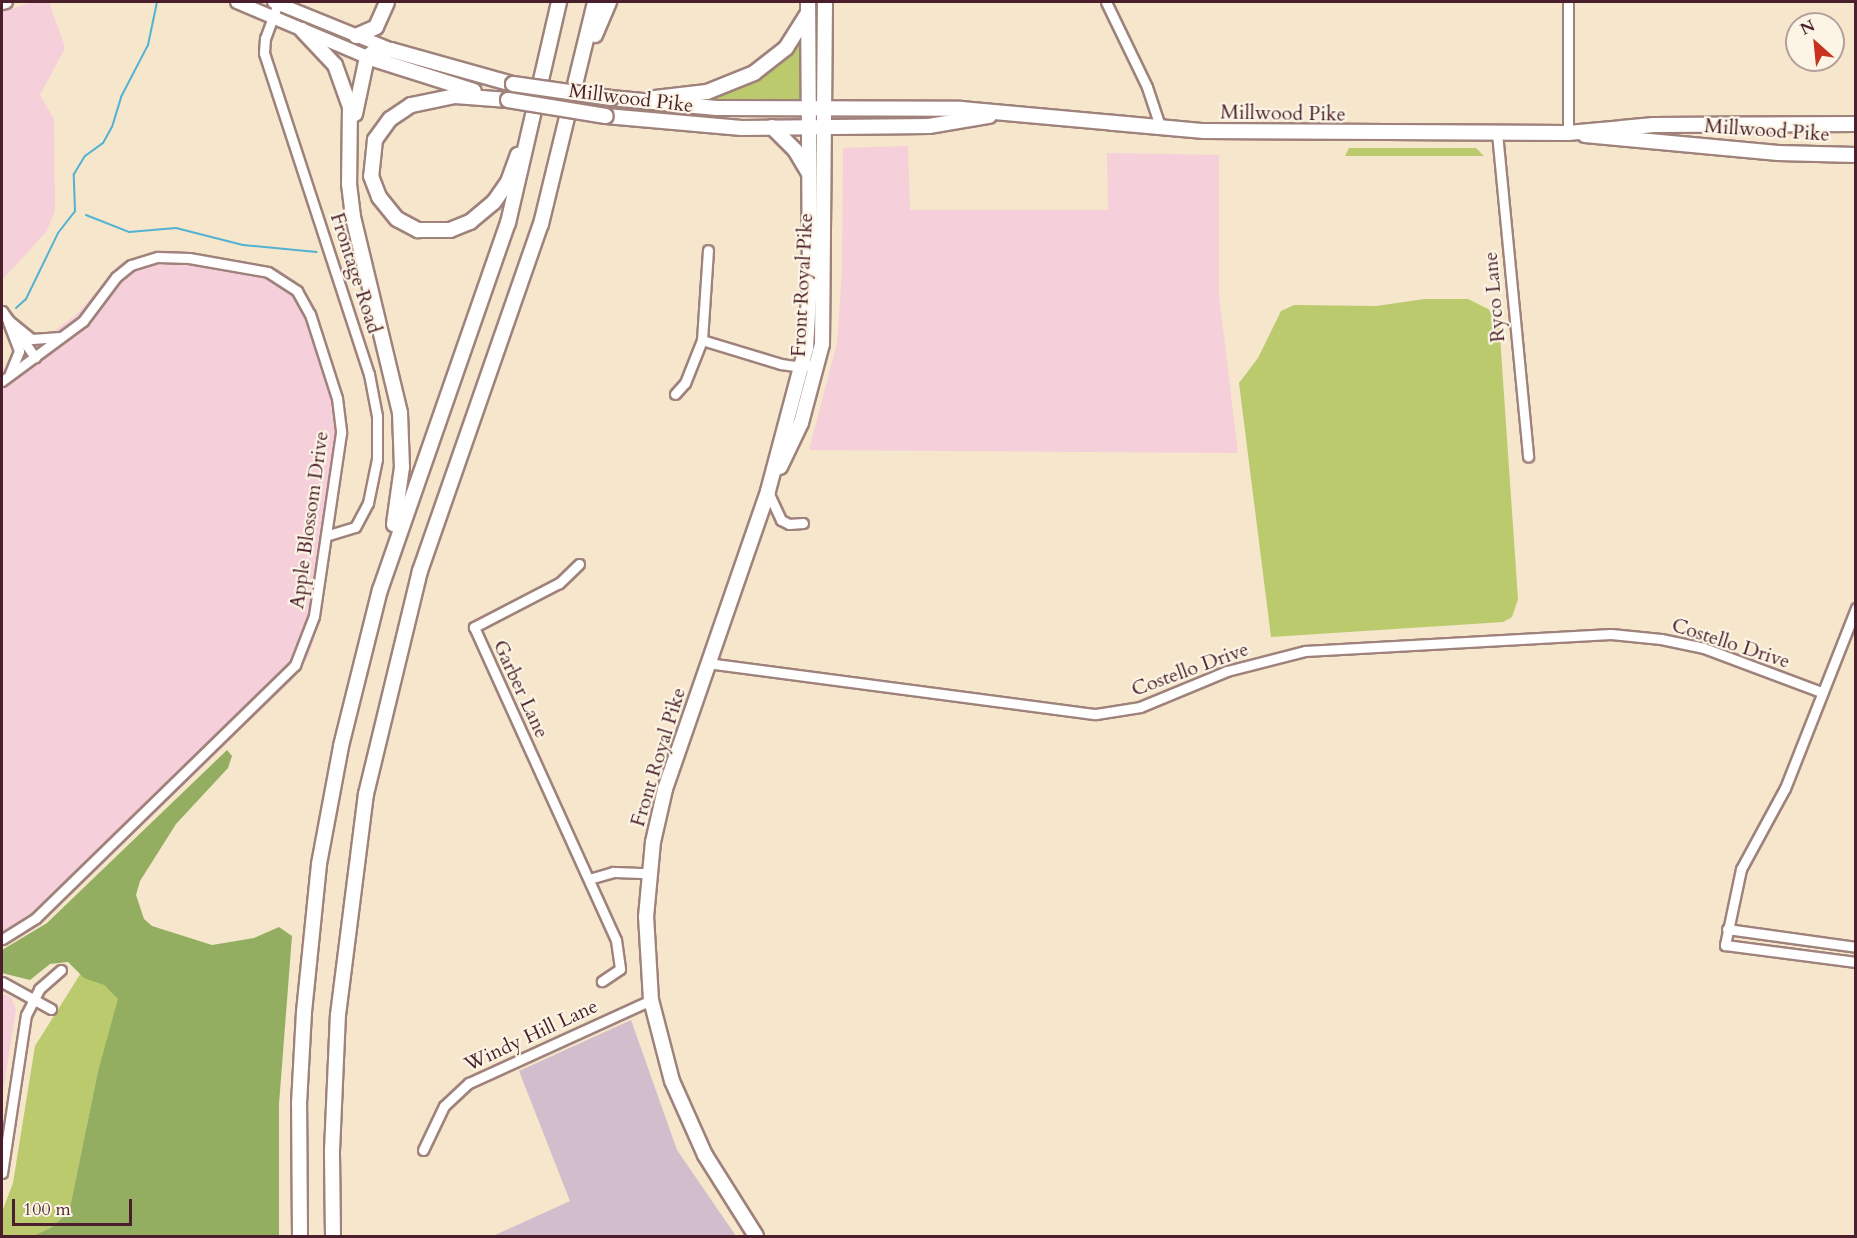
<!DOCTYPE html>
<html>
<head>
<meta charset="utf-8">
<style>
	body { margin:0 }
	#map { position:relative; width:1857px; height:1238px; overflow:hidden; background:#f5e6cc; font-family:Cardo,serif }
	div>[style] { position:absolute }
	[style*='--x'] { left:calc(var(--x)*1px); top:calc(var(--y)*1px); width:calc(var(--w)*1px); rotate:calc(var(--a)*1deg) }
	.built>* { inset:0; background:#f5cfda }
	.industrial>* { inset:0; background:#d1bdcb }
	.green>* { inset:0; background:#baca6d }
	.forest>* { inset:0; background:#93ae60 }
	.stream>* { height:2px; margin:-1px; padding:0 1px; transform-origin:1px; border-radius:1px; background:#53b2d2 }
	.roads { filter:drop-shadow(2px 0 #a0827c) drop-shadow(-2px 0 #a0827c) drop-shadow(0 2px #a0827c) drop-shadow(0 -2px #a0827c) }
	.minor>* { height:9px; margin:-4.5px; padding:0 4.5px; transform-origin:4.5px; border-radius:4.5px; background:#fff }
	.major>* { height:12px; margin:-6px; padding:0 6px; transform-origin:6px; border-radius:6px; background:#fff }
	.highway>* { height:14px; margin:-7px; padding:0 7px; transform-origin:7px; border-radius:7px; background:#fff }
	.bridges { filter:drop-shadow(2px 0 #a0827c) drop-shadow(-2px 0 #a0827c) drop-shadow(0 2px #a0827c) drop-shadow(0 -2px #a0827c) }
	.highway-bridge>* { height:14px; margin:-7px; padding:0 7px; transform-origin:7px; border-radius:7px; background:#fff }
	span { translate:-50% -50%; white-space:nowrap; text-align:center; line-height:1.15; -webkit-text-stroke:4.5px #fcf5e5; paint-order:stroke }
	.street-label { font-size:20px; color:#4a1f2b }
	.frame { position:absolute; inset:0; border:3px solid #4a1f2b; pointer-events:none }
	.north { position:absolute; left:1785px; top:12px; width:60px; height:60px; box-sizing:border-box; background:#fcf5e5; border:2px solid #b59f9b; border-radius:50%; rotate:333deg; font-size:16px; font-weight:700; line-height:24px; text-align:center; color:#4a1f2b }
	.north::after { content:''; display:block; margin:auto; width:21px; height:27px; background:#c8321e; clip-path:polygon(50% 0,100% 100%,50% 72%,0 100%) }
	.scale { position:absolute; left:12px; top:1199px; width:120px; height:27px; box-sizing:border-box; border:3px solid #4a1f2b; border-top:0; padding-left:8px; font-size:18px; line-height:21px; white-space:nowrap; color:#4a1f2b; -webkit-text-stroke:4px #fcf5e5; paint-order:stroke }
</style>
</head>
<body>
<div id="map">
	<div class="built">
		<i style="clip-path:polygon(32px 2px,49px 2px,65px 48px,40px 95px,54px 119px,55px 210px,47px 231px,2px 280px,2px 12px)"></i>
		<i style="clip-path:polygon(908px 146px,910px 210px,1108px 210px,1107px 153px,1219px 155px,1219px 295px,1238px 453px,809px 450px,837px 343px,842px 272px,843px 148px)"></i>
		<i style="clip-path:polygon(157px 250px,190px 252px,278px 269px,302px 286px,317px 311px,347px 420px,320px 618px,309px 655px,293px 679px,41px 923px,2px 946px,2px 370px,77px 314px,122px 262px)"></i>
		<i style="clip-path:polygon(2px 994px,11px 997px,16px 1009px,2px 1097px)"></i>
	</div>
	<div class="industrial">
		<i style="clip-path:polygon(631px 1020px,677px 1150px,736px 1236px,493px 1236px,570px 1201px,519px 1071px)"></i>
	</div>
	<div class="green">
		<i style="clip-path:polygon(804px 32px,805px 97px,800px 101px,685px 102px,722px 93px,758px 78px,783px 59px)"></i>
		<i style="clip-path:polygon(1349px 148px,1476px 148px,1484px 156px,1345px 156px)"></i>
		<i style="clip-path:polygon(1425px 299px,1468px 299px,1488px 309px,1499px 322px,1518px 599px,1512px 617px,1503px 622px,1271px 637px,1239px 383px,1258px 358px,1281px 311px,1294px 305px,1376px 306px)"></i>
		<i style="clip-path:polygon(81px 973px,104px 985px,119px 999px,98px 1071px,69px 1212px,52px 1227px,33px 1236px,2px 1236px,2px 1212px,13px 1183px,35px 1046px)"></i>
	</div>
	<div class="forest">
		<i style="clip-path:polygon(227px 750px,232px 756px,228px 768px,176px 824px,140px 881px,136px 895px,144px 919px,152px 926px,212px 945px,254px 938px,279px 927px,292px 936px,279px 1104px,279px 1236px,33px 1236px,52px 1227px,69px 1212px,98px 1071px,118px 999px,104px 985px,84px 978px,68px 962px,50px 964px,30px 980px,2px 973px,2px 950px,47px 923px)"></i>
	</div>
	<div class="stream">
		<i style="--x:86;--y:215;--w:46;--a:21.6"></i>
		<i style="--x:129;--y:232;--w:47;--a:-4.9"></i>
		<i style="--x:176;--y:228;--w:69;--a:14.2"></i>
		<i style="--x:243;--y:245;--w:74;--a:5.4"></i>
		<i style="--x:16;--y:308;--w:13;--a:-42"></i>
		<i style="--x:26;--y:299;--w:73;--a:-64.1"></i>
		<i style="--x:58;--y:233;--w:28;--a:-52"></i>
		<i style="--x:75;--y:211;--w:37;--a:-92"></i>
		<i style="--x:74;--y:174;--w:21;--a:-59"></i>
		<i style="--x:85;--y:156;--w:22;--a:-36"></i>
		<i style="--x:103;--y:143;--w:18;--a:-61"></i>
		<i style="--x:112;--y:127;--w:31;--a:-73"></i>
		<i style="--x:121;--y:97;--w:59;--a:-62.6"></i>
		<i style="--x:148;--y:45;--w:44;--a:-78.2"></i>
	</div>
	<div class="roads">
		<div class="minor">
			<i style="--x:1106;--y:2;--w:94;--a:64.2"></i>
			<i style="--x:1147;--y:87;--w:44;--a:71.6"></i>
			<i style="--x:1568;--y:2;--w:131;--a:90"></i>
			<i style="--x:278;--y:3;--w:37;--a:110"></i>
			<i style="--x:265;--y:38;--w:15;--a:94"></i>
			<i style="--x:264;--y:53;--w:338;--a:71.9"></i>
			<i style="--x:369;--y:374;--w:43;--a:79.2"></i>
			<i style="--x:377;--y:416;--w:43;--a:90"></i>
			<i style="--x:377;--y:459;--w:45;--a:101.6"></i>
			<i style="--x:368;--y:503;--w:27;--a:118"></i>
			<i style="--x:355;--y:527;--w:30;--a:163"></i>
			<i style="--x:1497;--y:133;--w:325;--a:84.5"></i>
			<i style="--x:2;--y:311;--w:57;--a:54.3"></i>
			<i style="--x:7;--y:319;--w:32;--a:39"></i>
			<i style="--x:32;--y:339;--w:28;--a:-4"></i>
			<i style="--x:8;--y:322;--w:31;--a:69"></i>
			<i style="--x:19;--y:351;--w:24;--a:112"></i>
			<i style="--x:702;--y:340;--w:83;--a:16.9"></i>
			<i style="--x:781;--y:364;--w:21;--a:8"></i>
			<i style="--x:802;--y:367;--w:16;--a:-14"></i>
			<i style="--x:2;--y:381;--w:101;--a:-36.5"></i>
			<i style="--x:83;--y:321;--w:55;--a:-53.1"></i>
			<i style="--x:116;--y:277;--w:19;--a:-39"></i>
			<i style="--x:131;--y:265;--w:28;--a:-17"></i>
			<i style="--x:158;--y:257;--w:31;--a:2"></i>
			<i style="--x:189;--y:258;--w:80;--a:10"></i>
			<i style="--x:268;--y:272;--w:35;--a:33"></i>
			<i style="--x:297;--y:291;--w:26;--a:61"></i>
			<i style="--x:310;--y:314;--w:88;--a:72.2"></i>
			<i style="--x:337;--y:398;--w:35;--a:83"></i>
			<i style="--x:341;--y:433;--w:185;--a:98.4"></i>
			<i style="--x:314;--y:616;--w:53;--a:111.2"></i>
			<i style="--x:295;--y:665;--w:362;--a:135.7"></i>
			<i style="--x:36;--y:918;--w:40;--a:148"></i>
			<i style="--x:675;--y:394;--w:15;--a:-48"></i>
			<i style="--x:685;--y:383;--w:46;--a:-68.4"></i>
			<i style="--x:702;--y:340;--w:90;--a:-86.2"></i>
			<i style="--x:768;--y:492;--w:31;--a:65"></i>
			<i style="--x:781;--y:520;--w:9;--a:27"></i>
			<i style="--x:789;--y:524;--w:14;--a:-4"></i>
			<i style="--x:579;--y:564;--w:28;--a:136"></i>
			<i style="--x:559;--y:583;--w:96;--a:152.6"></i>
			<i style="--x:474;--y:627;--w:344;--a:65.6"></i>
			<i style="--x:616;--y:940;--w:29;--a:82"></i>
			<i style="--x:620;--y:969;--w:22;--a:146"></i>
			<i style="--x:1856;--y:608;--w:193;--a:111.5"></i>
			<i style="--x:1785;--y:788;--w:92;--a:118.5"></i>
			<i style="--x:1741;--y:869;--w:78;--a:101.9"></i>
			<i style="--x:1725;--y:945;--w:132;--a:7.4"></i>
			<i style="--x:707;--y:663;--w:392;--a:7.5"></i>
			<i style="--x:1096;--y:714;--w:45;--a:-9"></i>
			<i style="--x:1140;--y:707;--w:94;--a:-22.5"></i>
			<i style="--x:1227;--y:671;--w:81;--a:-14.4"></i>
			<i style="--x:1305;--y:651;--w:306;--a:-3.2"></i>
			<i style="--x:1611;--y:634;--w:50;--a:5.7"></i>
			<i style="--x:1661;--y:639;--w:44;--a:11.8"></i>
			<i style="--x:1704;--y:648;--w:125;--a:20.6"></i>
			<i style="--x:589;--y:879;--w:25;--a:-16"></i>
			<i style="--x:613;--y:872;--w:36;--a:2"></i>
			<i style="--x:1727;--y:929;--w:130;--a:7.9"></i>
			<i style="--x:2;--y:982;--w:56;--a:28.9"></i>
			<i style="--x:423;--y:1150;--w:49;--a:-64.5"></i>
			<i style="--x:444;--y:1106;--w:34;--a:-43"></i>
			<i style="--x:469;--y:1083;--w:200;--a:-24.5"></i>
			<i style="--x:2;--y:1173;--w:160;--a:-81.4"></i>
			<i style="--x:26;--y:1015;--w:29;--a:-63"></i>
			<i style="--x:39;--y:989;--w:29;--a:-41"></i>
		</div>
		<div class="major">
			<i style="--x:237;--y:2;--w:141;--a:22.9"></i>
			<i style="--x:274;--y:2;--w:125;--a:22.1"></i>
			<i style="--x:2;--y:3;--w:4;--a:-14"></i>
		</div>
		<div class="highway">
			<i style="--x:302;--y:30;--w:48;--a:46.7"></i>
			<i style="--x:335;--y:65;--w:45;--a:70.3"></i>
			<i style="--x:350;--y:107;--w:77;--a:90.7"></i>
			<i style="--x:349;--y:184;--w:33;--a:83"></i>
			<i style="--x:353;--y:217;--w:202;--a:76.5"></i>
			<i style="--x:400;--y:413;--w:54;--a:87.9"></i>
			<i style="--x:402;--y:467;--w:58;--a:98"></i>
			<i style="--x:595;--y:35;--w:36;--a:-67"></i>
			<i style="--x:356;--y:36;--w:22;--a:-24"></i>
			<i style="--x:376;--y:27;--w:27;--a:-66"></i>
			<i style="--x:367;--y:57;--w:112;--a:17.6"></i>
			<i style="--x:611;--y:98;--w:106;--a:5.4"></i>
			<i style="--x:717;--y:108;--w:244;--a:0.2"></i>
			<i style="--x:961;--y:109;--w:244;--a:5.2"></i>
			<i style="--x:1204;--y:131;--w:364;--a:0.3"></i>
			<i style="--x:1568;--y:133;--w:86;--a:-5.3"></i>
			<i style="--x:1654;--y:125;--w:202;--a:-0.3"></i>
			<i style="--x:655;--y:98;--w:52;--a:-6.6"></i>
			<i style="--x:707;--y:92;--w:51;--a:-22"></i>
			<i style="--x:754;--y:73;--w:41;--a:-38"></i>
			<i style="--x:786;--y:48;--w:41;--a:-57.8"></i>
			<i style="--x:508;--y:100;--w:53;--a:-175.7"></i>
			<i style="--x:455;--y:96;--w:45;--a:168.4"></i>
			<i style="--x:411;--y:105;--w:25;--a:146"></i>
			<i style="--x:390;--y:119;--w:26;--a:126"></i>
			<i style="--x:375;--y:140;--w:36;--a:96"></i>
			<i style="--x:371;--y:176;--w:22;--a:69"></i>
			<i style="--x:379;--y:197;--w:28;--a:51"></i>
			<i style="--x:397;--y:219;--w:24;--a:28"></i>
			<i style="--x:418;--y:230;--w:32;--a:0"></i>
			<i style="--x:450;--y:230;--w:22;--a:-22"></i>
			<i style="--x:470;--y:222;--w:31;--a:-40"></i>
			<i style="--x:494;--y:202;--w:24;--a:-55"></i>
			<i style="--x:508;--y:182;--w:29;--a:-70"></i>
			<i style="--x:355;--y:114;--w:58;--a:-78.1"></i>
			<i style="--x:367;--y:57;--w:11;--a:-38"></i>
			<i style="--x:376;--y:50;--w:15;--a:0"></i>
			<i style="--x:391;--y:50;--w:127;--a:15.6"></i>
			<i style="--x:606;--y:116;--w:136;--a:5.1"></i>
			<i style="--x:741;--y:128;--w:188;--a:-0.6"></i>
			<i style="--x:929;--y:126;--w:61;--a:-9.5"></i>
			<i style="--x:772;--y:127;--w:33;--a:45"></i>
			<i style="--x:795;--y:150;--w:26;--a:59"></i>
			<i style="--x:1585;--y:135;--w:194;--a:5.3"></i>
			<i style="--x:1778;--y:153;--w:78;--a:1.5"></i>
			<i style="--x:780;--y:467;--w:49;--a:-64.5"></i>
			<i style="--x:801;--y:423;--w:82;--a:-75.1"></i>
			<i style="--x:822;--y:344;--w:342;--a:-89.5"></i>
			<i style="--x:300;--y:1236;--w:132;--a:-90.4"></i>
			<i style="--x:299;--y:1104;--w:92;--a:-86.9"></i>
			<i style="--x:304;--y:1012;--w:149;--a:-84.2"></i>
			<i style="--x:319;--y:864;--w:120;--a:-79.4"></i>
			<i style="--x:341;--y:746;--w:161;--a:-76"></i>
			<i style="--x:380;--y:590;--w:389;--a:-70.8"></i>
			<i style="--x:508;--y:223;--w:227;--a:-77"></i>
			<i style="--x:333;--y:1236;--w:85;--a:-90.7"></i>
			<i style="--x:332;--y:1151;--w:136;--a:-87.5"></i>
			<i style="--x:338;--y:1015;--w:223;--a:-82.8"></i>
			<i style="--x:366;--y:794;--w:229;--a:-76.4"></i>
			<i style="--x:420;--y:571;--w:367;--a:-70.8"></i>
			<i style="--x:541;--y:224;--w:228;--a:-76.3"></i>
			<i style="--x:756;--y:1236;--w:96;--a:-122.2"></i>
			<i style="--x:705;--y:1155;--w:81;--a:-114"></i>
			<i style="--x:672;--y:1081;--w:84;--a:-104.5"></i>
			<i style="--x:651;--y:1000;--w:83;--a:-93.4"></i>
			<i style="--x:646;--y:917;--w:75;--a:-84.7"></i>
			<i style="--x:653;--y:842;--w:54;--a:-77.2"></i>
			<i style="--x:665;--y:789;--w:315;--a:-70.9"></i>
			<i style="--x:768;--y:491;--w:148;--a:-75.1"></i>
			<i style="--x:806;--y:348;--w:67;--a:-86.6"></i>
			<i style="--x:810;--y:281;--w:279;--a:-90.4"></i>
		</div>
	</div>
	<div class="bridges">
		<div class="highway-bridge">
			<i style="--x:513;--y:84;--w:99;--a:8.1"></i>
			<i style="--x:508;--y:100;--w:99;--a:9.3"></i>
		</div>
	</div>
	<div class="street-label">
		<span style="left:631px;top:98px;rotate:7deg">Millwood Pike</span>
		<span style="left:1283px;top:113px;rotate:1deg">Millwood Pike</span>
		<span style="left:1767px;top:130px;rotate:4deg">Millwood Pike</span>
		<span style="left:356px;top:273px;rotate:72deg">Frontage Road</span>
		<span style="left:802px;top:285px;rotate:-87deg">Front Royal Pike</span>
		<span style="left:1494px;top:297px;rotate:-95deg">Ryco Lane</span>
		<span style="left:309px;top:520px;rotate:-82deg">Apple Blossom Drive</span>
		<span style="left:1731px;top:643px;rotate:18deg">Costello Drive</span>
		<span style="left:1190px;top:669px;rotate:-20deg">Costello Drive</span>
		<span style="left:521px;top:689px;rotate:65deg">Garber Lane</span>
		<span style="left:658px;top:757px;rotate:-73deg">Front Royal Pike</span>
		<span style="left:531px;top:1035px;rotate:-25deg">Windy Hill Lane</span>
	</div>
	<div class="frame"></div>
	<div class="north">N</div>
	<div class="scale">100 m</div>
</div>
</body>
</html>
